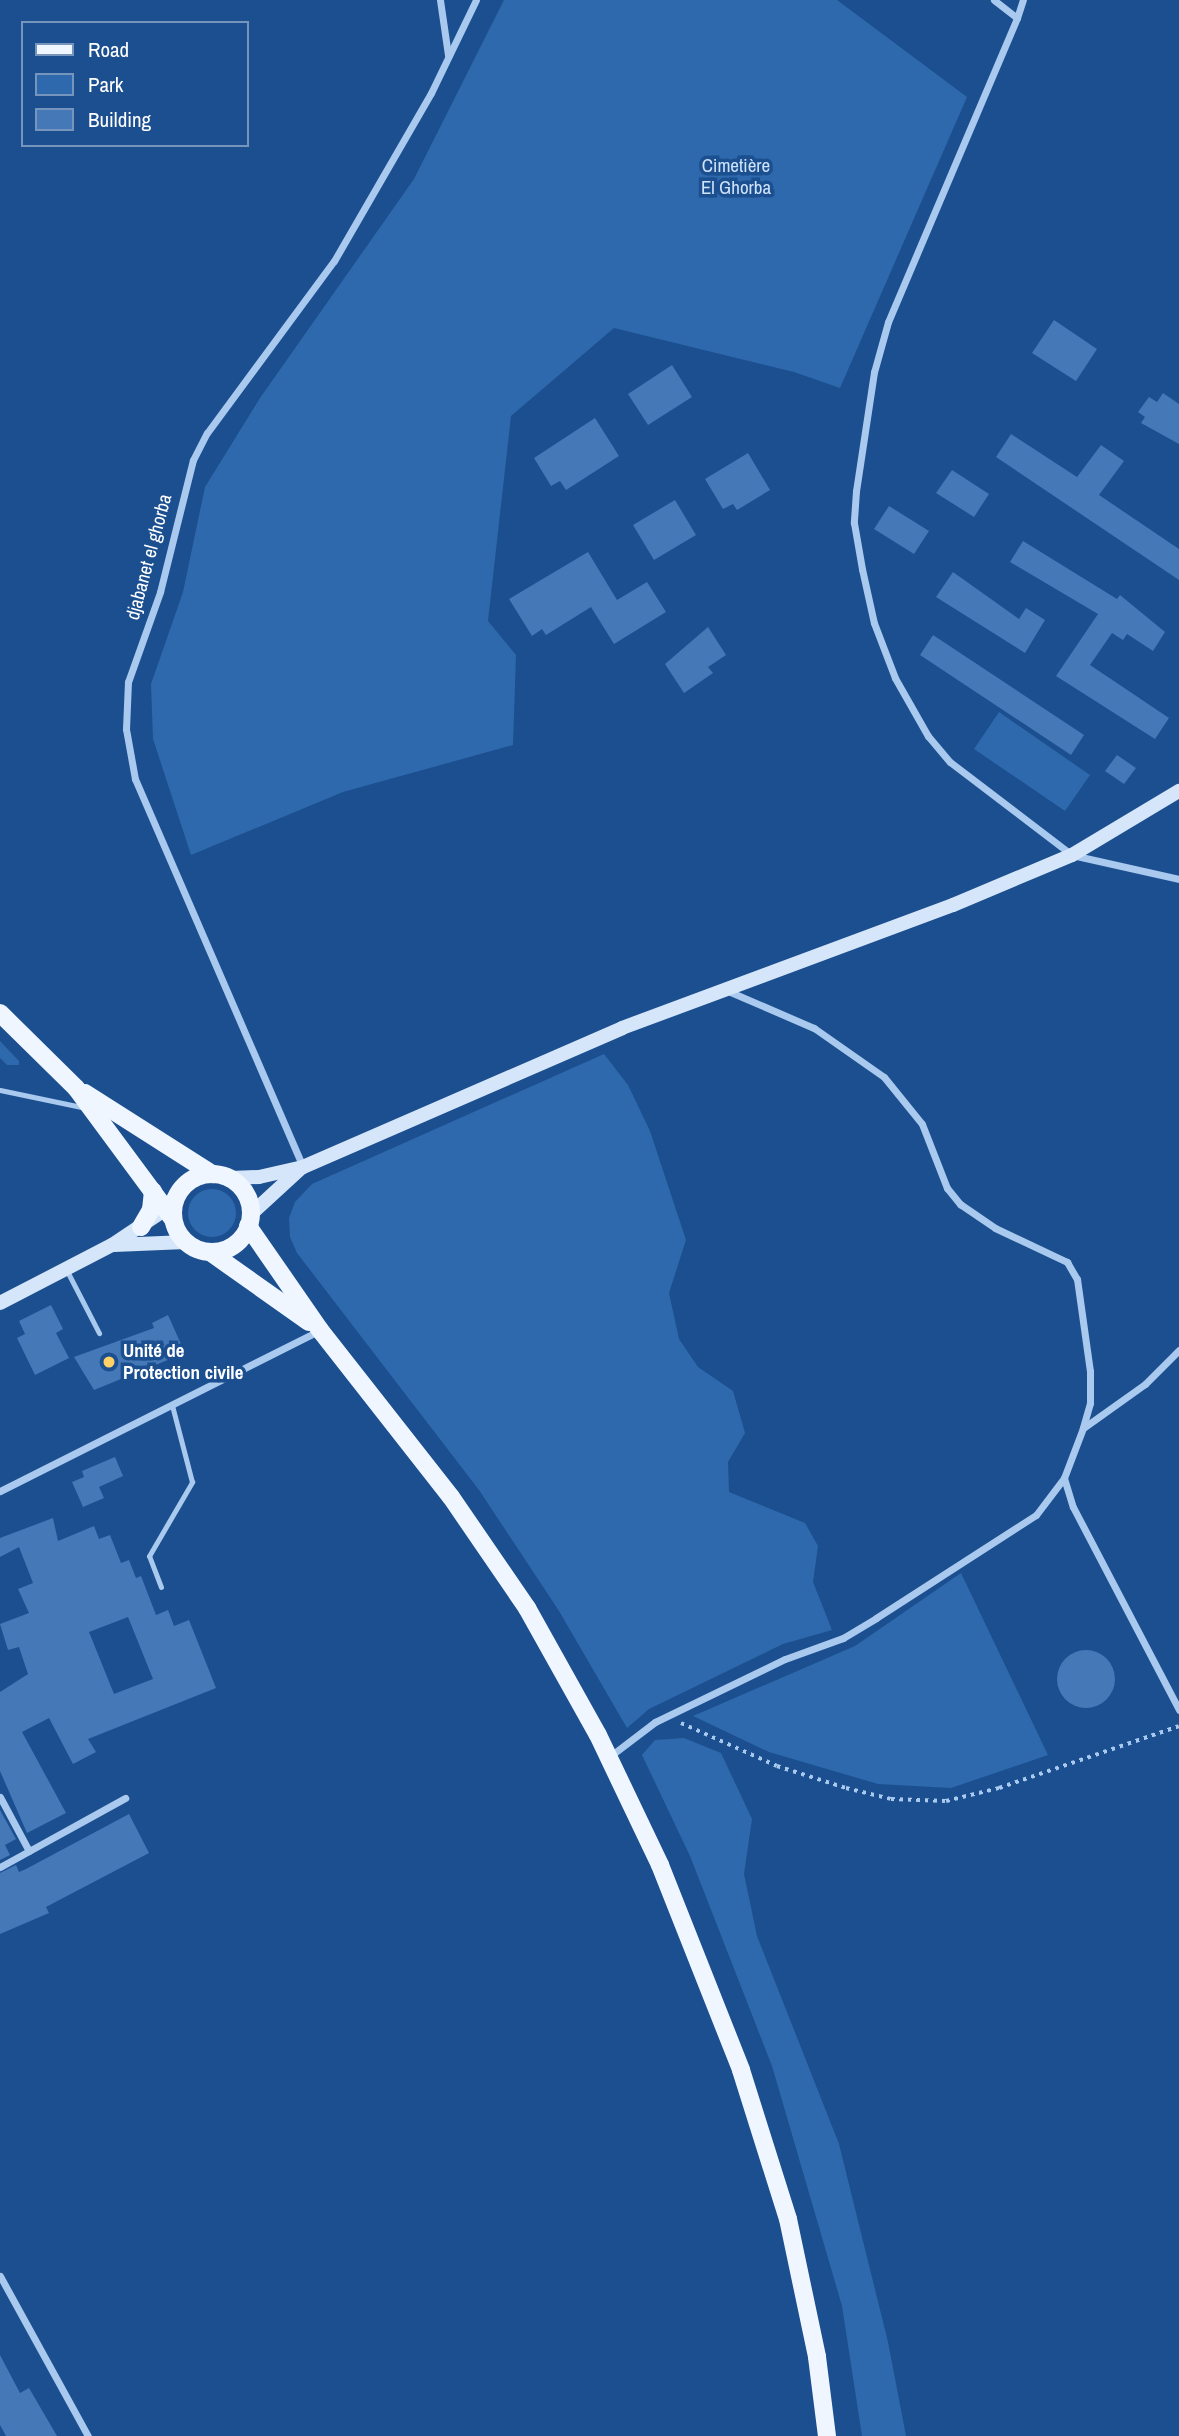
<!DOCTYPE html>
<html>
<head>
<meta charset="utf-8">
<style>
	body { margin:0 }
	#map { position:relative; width:1179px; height:2436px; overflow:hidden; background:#1b4f8f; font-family:"Archivo Narrow",sans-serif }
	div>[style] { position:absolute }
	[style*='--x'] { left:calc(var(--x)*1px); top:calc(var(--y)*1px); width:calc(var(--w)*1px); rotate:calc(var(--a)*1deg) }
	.green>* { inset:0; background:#2e69ad }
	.round { border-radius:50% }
	.building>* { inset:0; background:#4478b7 }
	.path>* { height:3.5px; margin-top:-1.75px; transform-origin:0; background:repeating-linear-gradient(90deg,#a9c9ee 0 3.5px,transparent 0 8.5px) }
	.service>* { height:5px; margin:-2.5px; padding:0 2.5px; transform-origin:2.5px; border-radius:2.5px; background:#a9c9ee }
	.minor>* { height:7px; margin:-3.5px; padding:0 3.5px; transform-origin:3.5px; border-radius:3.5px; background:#a9c9ee }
	.secondary>* { height:14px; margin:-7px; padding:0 7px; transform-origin:7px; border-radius:7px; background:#d6e6fa }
	.primary>* { height:18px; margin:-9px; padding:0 9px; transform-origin:9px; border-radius:9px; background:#f0f6ff }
	.primary>.ring { margin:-9px; padding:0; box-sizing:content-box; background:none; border:18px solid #f0f6ff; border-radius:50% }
	.dots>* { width:19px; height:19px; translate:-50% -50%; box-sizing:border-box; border:4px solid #1b4f8f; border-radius:50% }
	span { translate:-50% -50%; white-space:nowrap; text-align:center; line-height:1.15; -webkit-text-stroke:7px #1b4f8f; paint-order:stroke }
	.park-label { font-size:19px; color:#cfe3fa }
	.street-label { font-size:19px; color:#fff }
	.poi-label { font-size:19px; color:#fff; font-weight:700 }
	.left { translate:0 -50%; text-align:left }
	.legend { position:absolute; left:21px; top:21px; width:228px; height:126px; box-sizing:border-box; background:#1b4f8f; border:2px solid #7695bc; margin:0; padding:9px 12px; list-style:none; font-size:21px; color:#fff }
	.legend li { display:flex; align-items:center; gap:14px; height:35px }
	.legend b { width:35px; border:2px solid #7695bc }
</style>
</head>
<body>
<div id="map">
	<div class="green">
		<i style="clip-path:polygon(504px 0,837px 0,967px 97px,840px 388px,794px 372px,614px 328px,511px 416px,488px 621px,516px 655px,513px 745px,343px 792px,191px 855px,153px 739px,151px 684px,183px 592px,205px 487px,260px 398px,414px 179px)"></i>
		<i style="clip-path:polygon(999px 712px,1090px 775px,1065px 811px,974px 749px)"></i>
		<i style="clip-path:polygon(0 1041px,19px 1061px,19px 1065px,7px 1065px,0 1058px)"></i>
		<i style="clip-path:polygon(604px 1054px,628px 1085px,650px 1131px,686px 1240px,669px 1293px,679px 1339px,698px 1367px,733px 1391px,745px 1433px,728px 1462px,729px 1492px,805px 1523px,818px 1546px,813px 1582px,832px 1630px,783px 1644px,649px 1709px,627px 1728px,559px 1611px,479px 1490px,297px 1253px,290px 1237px,289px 1218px,295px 1202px,312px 1184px)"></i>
		<i class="round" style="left:188px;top:1189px;width:48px;height:48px"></i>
		<i style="clip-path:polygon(961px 1573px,1048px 1755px,951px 1788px,878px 1784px,769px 1752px,693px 1716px,855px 1646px)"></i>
		<i style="clip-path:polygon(684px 1738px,721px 1753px,752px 1819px,744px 1874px,757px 1936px,839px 2144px,888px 2342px,906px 2436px,862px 2436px,842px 2306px,772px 2066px,690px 1856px,642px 1755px,655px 1740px)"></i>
	</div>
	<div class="building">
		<i style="clip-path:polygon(1054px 320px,1097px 349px,1076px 381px,1032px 353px)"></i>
		<i style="clip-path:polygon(672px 365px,692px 397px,648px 425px,628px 394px)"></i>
		<i style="clip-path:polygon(1163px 393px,1179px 404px,1179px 444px,1141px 423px,1145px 417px,1138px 412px,1149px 397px,1157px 402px)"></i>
		<i style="clip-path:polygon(595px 418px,619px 456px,566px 490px,560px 481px,551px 486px,534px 458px)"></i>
		<i style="clip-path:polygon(1011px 434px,1077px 477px,1101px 445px,1124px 461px,1099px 495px,1179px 549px,1179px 580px,996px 457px)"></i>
		<i style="clip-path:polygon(748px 453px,770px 490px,737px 510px,733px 504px,723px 509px,705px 479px)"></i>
		<i style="clip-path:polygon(952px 470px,989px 494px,974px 517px,936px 493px)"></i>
		<i style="clip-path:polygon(675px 500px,696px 535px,654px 560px,633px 525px)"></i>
		<i style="clip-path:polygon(889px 506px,929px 531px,914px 554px,874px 529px)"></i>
		<i style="clip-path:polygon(1023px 541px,1117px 599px,1120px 595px,1165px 632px,1153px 651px,1127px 634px,1123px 640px,1112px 633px,1090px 665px,1169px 718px,1155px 739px,1056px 676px,1098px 614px,1010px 562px)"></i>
		<i style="clip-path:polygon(588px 552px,617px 600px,647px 582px,666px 612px,614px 644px,591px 607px,546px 635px,542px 629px,532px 636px,509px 599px)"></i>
		<i style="clip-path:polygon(953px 572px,1019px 619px,1026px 608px,1045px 620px,1025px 653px,936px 597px)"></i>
		<i style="clip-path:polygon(708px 627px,726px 655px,708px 667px,713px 673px,684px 693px,665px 664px)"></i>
		<i style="clip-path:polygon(933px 635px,1084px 735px,1071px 755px,920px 655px)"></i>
		<i style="clip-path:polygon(1117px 755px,1136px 768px,1124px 784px,1105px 771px)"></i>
		<i style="clip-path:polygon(51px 1305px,63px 1329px,56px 1333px,69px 1358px,35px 1375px,17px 1338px,25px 1334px,19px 1321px)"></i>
		<i style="clip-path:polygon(168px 1315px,185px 1353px,94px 1390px,74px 1357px,154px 1328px,152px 1323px)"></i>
		<i style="clip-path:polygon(115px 1457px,123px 1476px,99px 1487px,104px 1498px,83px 1507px,72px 1482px,84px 1477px,82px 1471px)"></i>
		<i style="clip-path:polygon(evenodd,53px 1518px,58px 1541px,94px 1526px,99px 1539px,110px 1535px,121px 1563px,129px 1560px,136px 1578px,141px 1576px,156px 1615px,168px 1610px,174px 1626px,189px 1620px,216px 1688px,88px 1739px,96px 1752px,73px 1764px,49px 1718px,22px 1732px,66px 1813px,27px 1833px,0 1771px,0 1692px,28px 1674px,19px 1647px,8px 1650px,0 1624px,29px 1613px,18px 1589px,33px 1583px,19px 1547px,0 1557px,0 1538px,53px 1518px,128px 1617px,153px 1679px,114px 1694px,89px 1632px,128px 1617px)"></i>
		<i class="round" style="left:1057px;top:1650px;width:58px;height:58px"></i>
		<i style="clip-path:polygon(0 1810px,16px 1839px,5px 1845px,10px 1855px,0 1860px)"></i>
		<i style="clip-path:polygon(129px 1814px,149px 1853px,46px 1907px,49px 1913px,0 1934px,0 1873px,16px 1865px,19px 1872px,26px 1869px)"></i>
		<i style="clip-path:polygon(0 2355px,20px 2393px,29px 2388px,57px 2436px,6px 2436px,0 2425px)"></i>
	</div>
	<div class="path">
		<i style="--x:681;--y:1723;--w:105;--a:24.1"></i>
		<i style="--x:777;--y:1766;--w:72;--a:17.7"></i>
		<i style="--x:846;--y:1788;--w:46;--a:13.7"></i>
		<i style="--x:891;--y:1799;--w:55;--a:2.1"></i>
		<i style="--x:946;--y:1801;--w:55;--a:-13.8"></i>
		<i style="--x:999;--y:1788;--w:190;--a:-19"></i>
	</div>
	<div class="service">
		<i style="--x:0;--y:1090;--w:88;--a:11.8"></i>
		<i style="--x:67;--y:1271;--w:70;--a:62.7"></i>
		<i style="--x:161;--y:1587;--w:33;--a:-111"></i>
		<i style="--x:149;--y:1556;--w:86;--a:-59.8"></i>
		<i style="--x:192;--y:1482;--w:80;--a:-104.6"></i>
	</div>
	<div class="minor">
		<i style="--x:440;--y:0;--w:56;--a:81.7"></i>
		<i style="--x:994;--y:0;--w:29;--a:38"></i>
		<i style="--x:1017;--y:18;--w:19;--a:-72"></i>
		<i style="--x:1017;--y:18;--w:330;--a:113"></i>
		<i style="--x:888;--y:322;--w:52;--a:105.6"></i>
		<i style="--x:874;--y:372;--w:120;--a:98.6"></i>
		<i style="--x:856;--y:491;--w:32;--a:94"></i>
		<i style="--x:854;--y:523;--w:47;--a:80.1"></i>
		<i style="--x:862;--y:569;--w:55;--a:77.5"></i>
		<i style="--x:874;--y:623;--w:59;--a:69.1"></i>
		<i style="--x:895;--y:678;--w:67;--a:60.4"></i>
		<i style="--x:928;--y:736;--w:34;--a:50"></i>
		<i style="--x:950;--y:762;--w:153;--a:37.3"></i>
		<i style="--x:1072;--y:855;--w:110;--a:12.6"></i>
		<i style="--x:728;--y:991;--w:94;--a:23.3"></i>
		<i style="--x:814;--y:1028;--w:85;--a:35"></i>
		<i style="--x:884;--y:1077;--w:60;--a:51"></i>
		<i style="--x:922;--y:1124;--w:69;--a:68.7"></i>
		<i style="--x:947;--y:1188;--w:21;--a:51"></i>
		<i style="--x:960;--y:1204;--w:42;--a:34.4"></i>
		<i style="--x:995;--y:1228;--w:80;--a:25.3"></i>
		<i style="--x:1067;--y:1262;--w:20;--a:60"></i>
		<i style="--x:1077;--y:1279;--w:93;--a:82"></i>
		<i style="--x:1090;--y:1371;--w:32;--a:90"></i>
		<i style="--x:1090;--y:1403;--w:26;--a:106"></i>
		<i style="--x:303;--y:1167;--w:423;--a:-113.4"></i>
		<i style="--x:135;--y:779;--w:51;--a:-100.2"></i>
		<i style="--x:126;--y:729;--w:47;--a:-87.6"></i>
		<i style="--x:128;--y:682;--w:96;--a:-70.4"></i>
		<i style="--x:160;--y:592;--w:136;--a:-76"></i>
		<i style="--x:193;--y:460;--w:30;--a:-63"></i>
		<i style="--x:207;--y:433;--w:214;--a:-53.6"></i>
		<i style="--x:334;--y:261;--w:194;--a:-60"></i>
		<i style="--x:431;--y:93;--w:103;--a:-64.2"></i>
		<i style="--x:1179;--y:1350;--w:48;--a:135"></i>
		<i style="--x:1145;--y:1384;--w:76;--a:144.6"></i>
		<i style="--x:1083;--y:1428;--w:53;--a:110.8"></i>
		<i style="--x:1064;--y:1478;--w:30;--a:73"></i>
		<i style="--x:1073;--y:1507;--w:229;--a:62.4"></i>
		<i style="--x:0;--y:1491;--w:356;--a:-26.7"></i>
		<i style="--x:609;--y:1757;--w:58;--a:-37.3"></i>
		<i style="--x:655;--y:1722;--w:144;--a:-25.9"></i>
		<i style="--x:785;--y:1659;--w:62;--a:-19.9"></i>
		<i style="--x:843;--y:1638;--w:39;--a:-31"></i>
		<i style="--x:876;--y:1618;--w:190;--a:-32.8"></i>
		<i style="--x:1036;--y:1515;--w:46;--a:-52.9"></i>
		<i style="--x:0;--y:1797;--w:61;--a:61.8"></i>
		<i style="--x:29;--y:1851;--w:33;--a:151"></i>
		<i style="--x:29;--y:1851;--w:110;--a:-28.9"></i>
		<i style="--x:0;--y:2276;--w:183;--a:61.2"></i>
	</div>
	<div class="secondary">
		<i style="--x:230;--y:1178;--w:29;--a:-2"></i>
		<i style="--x:259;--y:1177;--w:45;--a:-12.8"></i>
		<i style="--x:303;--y:1167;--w:348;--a:-23.5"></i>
		<i style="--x:622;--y:1028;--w:353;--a:-20.4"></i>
		<i style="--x:953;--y:905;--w:129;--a:-22.8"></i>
		<i style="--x:1072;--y:855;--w:125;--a:-30.9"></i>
		<i style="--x:251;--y:1214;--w:68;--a:-42.6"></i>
		<i style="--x:114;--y:1245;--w:72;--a:-2.4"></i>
		<i style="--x:0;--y:1303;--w:126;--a:-27.4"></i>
		<i style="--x:112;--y:1245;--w:65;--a:-33.7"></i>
		<i style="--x:166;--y:1209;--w:19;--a:-54"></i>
	</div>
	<div class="primary">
		<i style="--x:0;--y:1013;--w:107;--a:44.6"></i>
		<i style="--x:76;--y:1088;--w:163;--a:53.5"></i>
		<i style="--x:85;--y:1093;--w:151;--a:32.5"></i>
		<i class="ring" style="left:173px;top:1174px;width:60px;height:60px"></i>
		<i style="--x:248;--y:1226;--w:126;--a:55.3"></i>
		<i style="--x:320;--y:1330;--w:212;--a:51.9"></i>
		<i style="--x:451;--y:1497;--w:135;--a:55.6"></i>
		<i style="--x:527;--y:1608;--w:145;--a:60.8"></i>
		<i style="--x:598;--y:1735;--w:144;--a:64.5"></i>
		<i style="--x:660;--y:1865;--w:220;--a:68.4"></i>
		<i style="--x:741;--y:2070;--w:156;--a:72.5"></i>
		<i style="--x:788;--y:2219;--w:141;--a:78.1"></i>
		<i style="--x:817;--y:2357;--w:80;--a:82.8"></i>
		<i style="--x:141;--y:1227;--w:20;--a:-60"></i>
		<i style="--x:151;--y:1210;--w:19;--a:-84"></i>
		<i style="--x:210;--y:1252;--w:121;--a:35.3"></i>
	</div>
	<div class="dots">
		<i style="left:109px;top:1362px;background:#ffd166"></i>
	</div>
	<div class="park-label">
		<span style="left:736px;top:177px">Cimetière<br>El Ghorba</span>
	</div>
	<div class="street-label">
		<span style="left:149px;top:557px;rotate:-75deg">djabanet el ghorba</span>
	</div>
	<div class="poi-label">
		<span class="left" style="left:123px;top:1362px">Unité de<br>Protection civile</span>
	</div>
	<ul class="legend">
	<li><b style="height:9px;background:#f0f6ff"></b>Road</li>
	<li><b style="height:19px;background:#2e69ad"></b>Park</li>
	<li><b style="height:19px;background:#4478b7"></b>Building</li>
	</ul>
</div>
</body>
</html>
